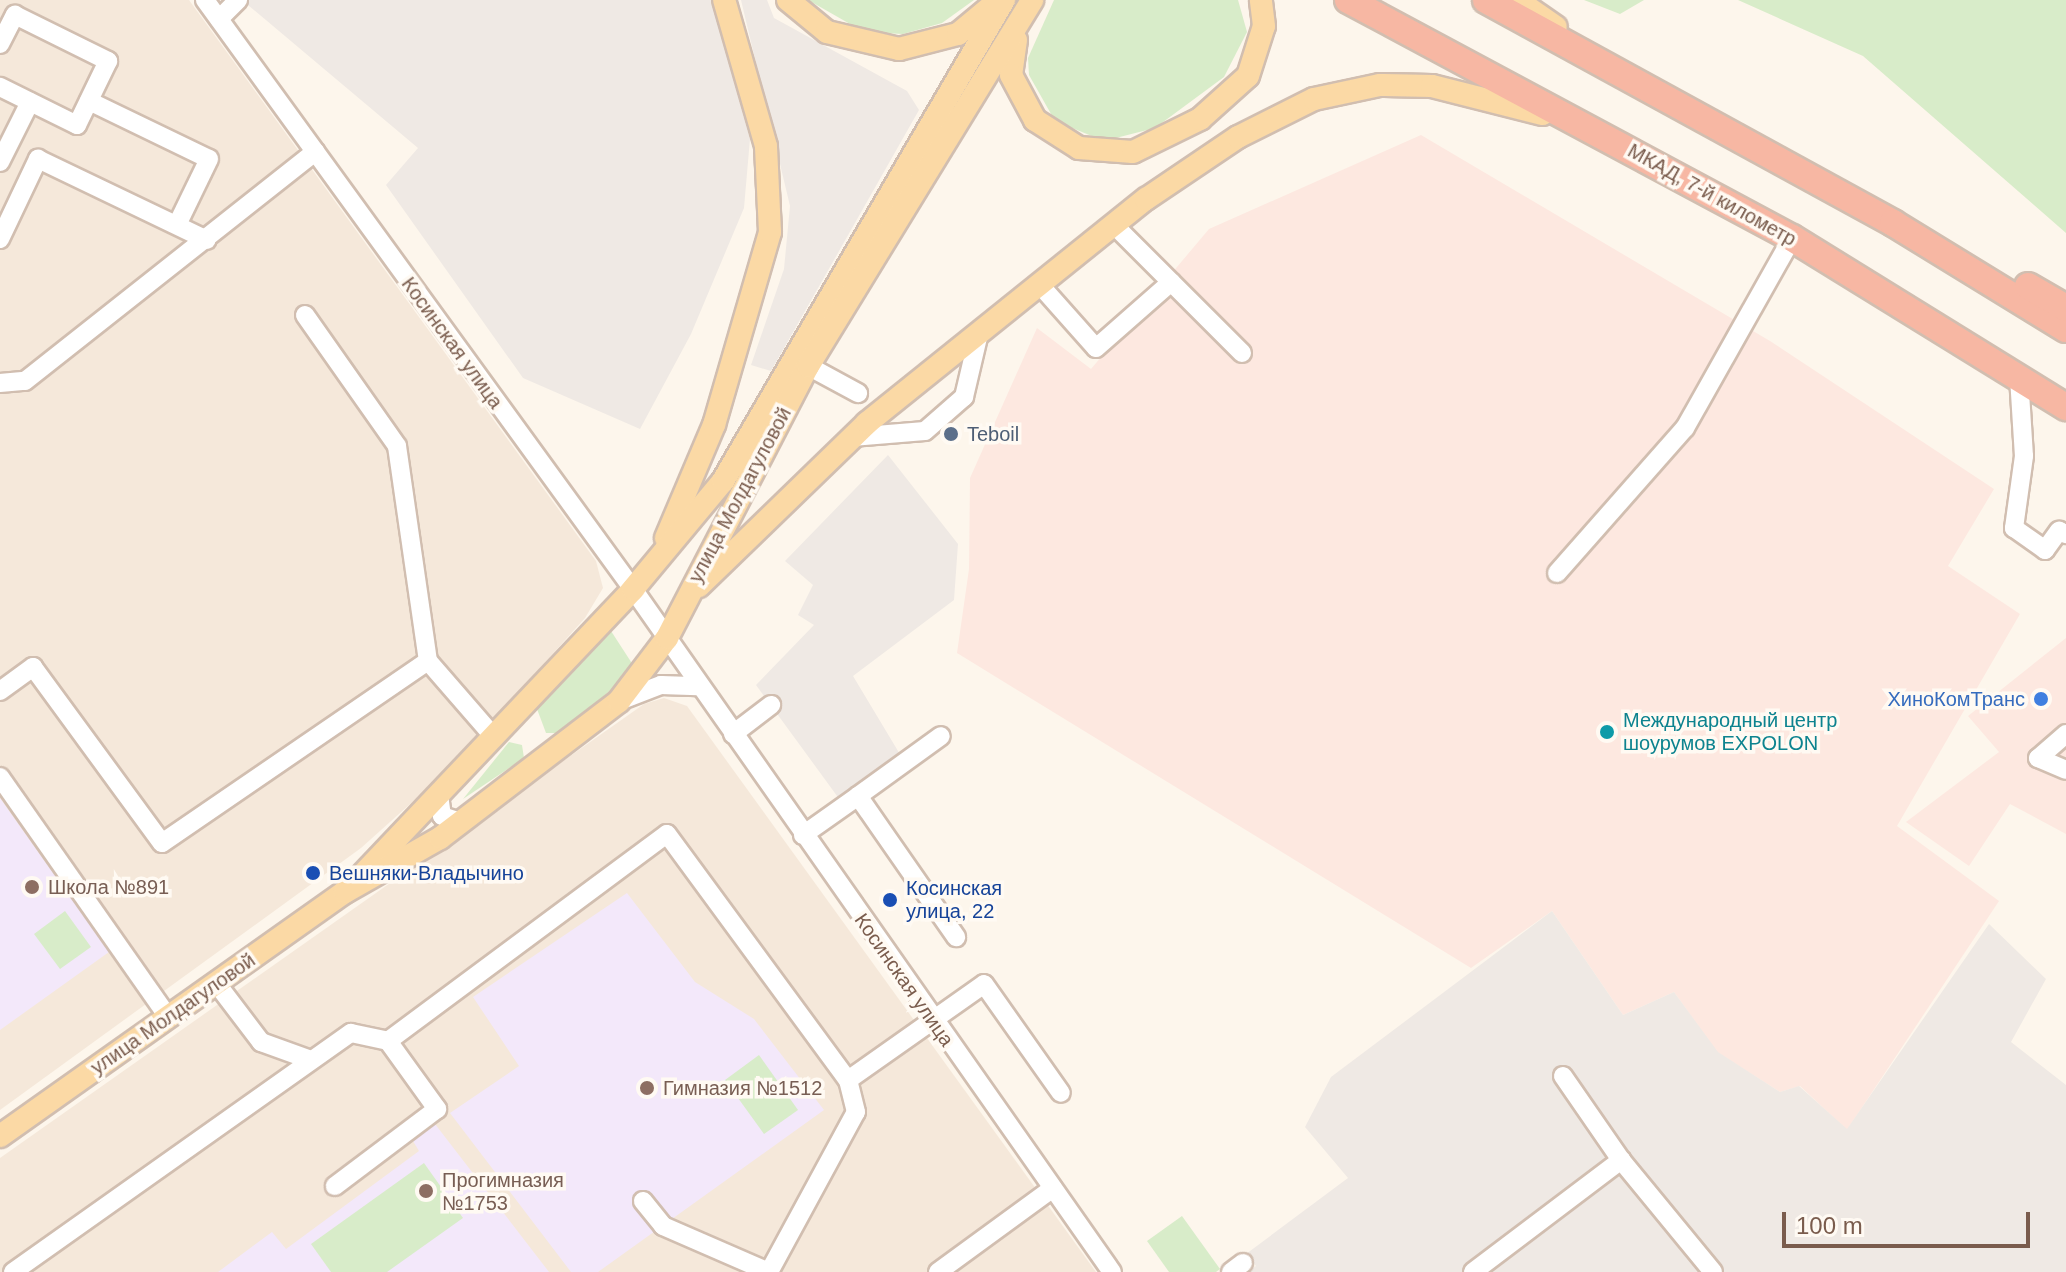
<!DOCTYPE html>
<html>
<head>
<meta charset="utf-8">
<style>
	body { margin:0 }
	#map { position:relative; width:2066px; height:1272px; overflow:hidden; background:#fdf6ec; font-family:Helvetica,sans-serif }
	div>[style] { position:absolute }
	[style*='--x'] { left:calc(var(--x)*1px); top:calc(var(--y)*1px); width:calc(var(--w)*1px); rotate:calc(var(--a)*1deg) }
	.residential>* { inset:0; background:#f5e8da }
	.commercial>* { inset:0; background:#fde8e0 }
	.industrial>* { inset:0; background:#efe9e4 }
	.education>* { inset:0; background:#f3e8fa }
	.green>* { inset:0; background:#d8ecc9 }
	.roads { filter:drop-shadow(2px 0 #d1beb0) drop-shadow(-2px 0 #d1beb0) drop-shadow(0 2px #d1beb0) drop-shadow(0 -2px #d1beb0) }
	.minor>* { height:18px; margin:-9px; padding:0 9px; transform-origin:9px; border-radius:9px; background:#fff }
	.major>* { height:22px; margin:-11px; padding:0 11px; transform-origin:11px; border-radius:11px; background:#fbd9a5 }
	.highway>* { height:26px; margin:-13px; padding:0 13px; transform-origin:13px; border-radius:13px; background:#f7b7a3 }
	.dots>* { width:22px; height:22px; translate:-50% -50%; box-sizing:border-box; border:4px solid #fffaf3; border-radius:50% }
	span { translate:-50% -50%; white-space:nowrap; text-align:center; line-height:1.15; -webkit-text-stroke:7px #fffaf3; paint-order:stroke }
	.street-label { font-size:20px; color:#7a5c4d }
	.service-label { font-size:20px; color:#4e5e75 }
	.left { translate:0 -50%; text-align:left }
	.shop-label { font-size:20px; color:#366cbe }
	.right { translate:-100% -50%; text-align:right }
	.culture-label { font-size:20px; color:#0d838f }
	.transit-label { font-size:20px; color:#164399 }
	.education-label { font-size:20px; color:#785e54 }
	.scale { position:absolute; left:1782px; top:1212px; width:248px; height:36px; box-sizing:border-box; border:4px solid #7a5c4d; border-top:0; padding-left:10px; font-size:24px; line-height:28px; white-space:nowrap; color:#7a5c4d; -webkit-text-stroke:6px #fffaf3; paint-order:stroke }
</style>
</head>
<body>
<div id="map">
	<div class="residential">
		<i style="clip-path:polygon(0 0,189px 0,596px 561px,603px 588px,585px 618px,448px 770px,361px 848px,0 1110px)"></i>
		<i style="clip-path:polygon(664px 698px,687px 706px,1096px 1272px,0 1272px,0 1158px,644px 704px)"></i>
	</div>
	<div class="commercial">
		<i style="clip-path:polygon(1421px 135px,1770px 341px,1994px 489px,1948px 566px,2020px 614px,1897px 826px,1999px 901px,1847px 1130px,1800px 1086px,1780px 1092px,1717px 1052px,1674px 992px,1623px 1015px,1552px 911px,1471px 968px,957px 653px,969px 569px,970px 478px,1037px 328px,1091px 369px,1209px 229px)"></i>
		<i style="clip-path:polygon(2066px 638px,2066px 834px,2010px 804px,1969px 866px,1906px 822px,1999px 752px,1968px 716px)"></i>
	</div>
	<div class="industrial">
		<i style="clip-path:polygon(242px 0,711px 0,750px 139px,744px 208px,691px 334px,640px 429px,523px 378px,386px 185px,418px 148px)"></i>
		<i style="clip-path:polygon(741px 0,767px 0,774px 18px,907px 91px,919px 110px,771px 371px,751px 365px,784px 269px,790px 206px)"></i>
		<i style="clip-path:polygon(888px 455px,958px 544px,954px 600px,853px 676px,901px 756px,840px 800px,756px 685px,814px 625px,798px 615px,813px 585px,785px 561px)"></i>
		<i style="clip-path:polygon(1552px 911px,1623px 1015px,1674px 992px,1718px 1052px,1780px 1092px,1799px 1086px,1847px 1129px,1989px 924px,2046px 979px,2011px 1042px,2066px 1085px,2066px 1272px,1247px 1272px,1256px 1266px,1246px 1254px,1348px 1178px,1305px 1127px,1331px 1077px)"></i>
	</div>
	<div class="education">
		<i style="clip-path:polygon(0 798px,109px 952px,0 1030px)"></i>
		<i style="clip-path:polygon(627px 893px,695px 982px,754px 1019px,824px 1110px,598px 1272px,571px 1272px,450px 1113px,519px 1066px,473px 997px)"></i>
		<i style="clip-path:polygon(435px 1124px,549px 1272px,218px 1272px,272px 1232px,286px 1249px,419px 1151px,413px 1141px)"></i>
	</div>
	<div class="green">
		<i style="clip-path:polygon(808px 0,974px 0,942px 23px,903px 34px,864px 32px)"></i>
		<i style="clip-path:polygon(1054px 0,1238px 0,1247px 32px,1224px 77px,1155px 128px,1104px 141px,1055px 121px,1029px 75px,1028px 58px)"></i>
		<i style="clip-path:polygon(1584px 0,1644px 0,1620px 14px)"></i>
		<i style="clip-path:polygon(1738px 0,2066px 0,2066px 233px,1863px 56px)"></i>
		<i style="clip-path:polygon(611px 631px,635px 668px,563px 733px,546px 733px,537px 709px)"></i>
		<i style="clip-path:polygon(509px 742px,522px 745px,524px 758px,463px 799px)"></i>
		<i style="clip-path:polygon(65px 911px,91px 947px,60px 969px,34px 934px)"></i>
		<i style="clip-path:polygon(759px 1055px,798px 1110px,764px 1134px,725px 1080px)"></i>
		<i style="clip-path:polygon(424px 1163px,463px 1218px,387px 1272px,331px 1272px,311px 1244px)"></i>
		<i style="clip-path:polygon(1182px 1216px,1220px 1269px,1216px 1272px,1169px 1272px,1147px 1241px)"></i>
	</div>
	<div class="roads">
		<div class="minor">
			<i style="--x:205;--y:0;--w:728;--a:54"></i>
			<i style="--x:633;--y:589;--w:834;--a:54.96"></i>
			<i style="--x:219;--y:19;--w:27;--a:-45"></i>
			<i style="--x:0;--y:44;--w:33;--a:-63"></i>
			<i style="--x:15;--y:15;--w:104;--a:26.3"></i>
			<i style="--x:108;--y:61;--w:71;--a:115.8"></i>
			<i style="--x:77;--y:125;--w:86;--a:-153.7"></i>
			<i style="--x:89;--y:101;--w:133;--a:25.8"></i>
			<i style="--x:209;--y:159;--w:73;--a:115.9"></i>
			<i style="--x:0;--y:162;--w:67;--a:-63.4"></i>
			<i style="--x:1114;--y:225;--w:181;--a:45"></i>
			<i style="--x:0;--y:239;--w:89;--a:-64.6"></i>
			<i style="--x:38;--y:159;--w:187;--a:25.6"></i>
			<i style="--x:1040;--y:285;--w:84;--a:48.4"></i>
			<i style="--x:1096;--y:348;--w:100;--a:-41.3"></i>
			<i style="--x:305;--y:315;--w:160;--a:54.9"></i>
			<i style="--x:397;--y:446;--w:217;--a:81.8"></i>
			<i style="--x:808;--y:366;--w:57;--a:28.4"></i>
			<i style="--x:2019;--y:377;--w:79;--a:86.4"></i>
			<i style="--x:2024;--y:456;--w:73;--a:97.9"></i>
			<i style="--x:2014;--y:528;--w:38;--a:35"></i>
			<i style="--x:2045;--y:550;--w:24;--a:-54"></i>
			<i style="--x:2059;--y:531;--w:8;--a:23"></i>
			<i style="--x:0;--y:383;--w:25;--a:-5"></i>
			<i style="--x:25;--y:381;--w:370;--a:-38.3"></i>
			<i style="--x:852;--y:437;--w:73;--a:-4.7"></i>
			<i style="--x:925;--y:431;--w:52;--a:-41.1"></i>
			<i style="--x:964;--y:397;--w:66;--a:-76.8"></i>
			<i style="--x:1557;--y:573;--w:193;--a:-48.6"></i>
			<i style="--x:1685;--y:428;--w:218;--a:-60.6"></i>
			<i style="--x:0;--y:691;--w:41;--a:-36"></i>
			<i style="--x:33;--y:667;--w:218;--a:53.8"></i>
			<i style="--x:162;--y:843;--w:322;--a:-34.4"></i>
			<i style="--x:428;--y:661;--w:101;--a:49"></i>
			<i style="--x:619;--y:701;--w:45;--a:-20.9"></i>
			<i style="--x:661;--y:685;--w:37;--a:2"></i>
			<i style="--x:733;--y:734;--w:48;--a:-37.3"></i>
			<i style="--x:2066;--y:734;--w:37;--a:139"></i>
			<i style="--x:2038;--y:758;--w:30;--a:23"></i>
			<i style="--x:0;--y:777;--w:294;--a:55"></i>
			<i style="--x:439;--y:795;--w:21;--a:82"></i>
			<i style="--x:442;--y:816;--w:19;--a:18"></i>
			<i style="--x:858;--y:796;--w:102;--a:-35.9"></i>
			<i style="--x:803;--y:835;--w:67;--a:-35.3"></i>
			<i style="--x:858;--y:796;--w:172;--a:55.2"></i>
			<i style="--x:217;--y:984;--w:73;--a:52.8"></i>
			<i style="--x:261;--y:1042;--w:53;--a:19.8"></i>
			<i style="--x:388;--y:1041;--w:347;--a:-36.6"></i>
			<i style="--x:667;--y:834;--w:305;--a:53.7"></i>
			<i style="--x:848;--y:1080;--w:166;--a:-35.2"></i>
			<i style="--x:984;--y:984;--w:133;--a:54.8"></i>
			<i style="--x:1563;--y:1076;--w:102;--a:55.4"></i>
			<i style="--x:643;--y:1201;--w:32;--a:51"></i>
			<i style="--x:663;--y:1226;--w:116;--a:23.5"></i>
			<i style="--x:13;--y:1272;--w:414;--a:-35.3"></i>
			<i style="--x:351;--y:1033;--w:38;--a:12"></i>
			<i style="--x:388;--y:1041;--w:84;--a:54.2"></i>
			<i style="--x:437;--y:1109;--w:128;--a:143"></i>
			<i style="--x:769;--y:1272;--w:182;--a:-61.5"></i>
			<i style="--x:856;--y:1112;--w:33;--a:-104"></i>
			<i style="--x:938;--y:1272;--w:142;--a:-36.1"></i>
			<i style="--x:1231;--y:1272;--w:15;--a:-37"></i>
			<i style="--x:1473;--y:1272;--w:186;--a:-37.1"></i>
			<i style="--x:1621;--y:1160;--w:145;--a:50.6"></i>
		</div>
		<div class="major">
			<i style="--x:788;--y:0;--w:50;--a:39.4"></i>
			<i style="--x:827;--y:32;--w:74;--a:13.3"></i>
			<i style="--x:899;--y:49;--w:61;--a:-14.3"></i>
			<i style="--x:958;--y:34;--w:47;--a:-39.8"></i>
			<i style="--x:1517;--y:0;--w:47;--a:34.7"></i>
			<i style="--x:1016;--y:40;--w:35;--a:98"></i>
			<i style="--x:1011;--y:75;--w:51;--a:61.9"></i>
			<i style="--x:1035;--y:120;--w:52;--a:32.5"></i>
			<i style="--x:1079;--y:148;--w:54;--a:4.2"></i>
			<i style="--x:1133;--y:152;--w:75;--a:-26.2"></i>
			<i style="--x:1200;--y:119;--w:64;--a:-41.9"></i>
			<i style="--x:1248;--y:76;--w:52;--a:-72.3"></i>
			<i style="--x:1264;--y:26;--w:26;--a:-97"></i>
			<i style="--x:666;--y:538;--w:123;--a:-67"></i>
			<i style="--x:714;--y:425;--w:201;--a:-73.8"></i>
			<i style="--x:770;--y:232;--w:86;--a:-92.7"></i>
			<i style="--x:766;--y:146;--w:152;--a:-106"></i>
			<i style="--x:699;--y:586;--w:234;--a:-44.1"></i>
			<i style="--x:867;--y:423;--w:358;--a:-38.8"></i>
			<i style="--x:1146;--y:199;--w:111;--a:-34"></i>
			<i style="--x:1238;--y:137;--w:85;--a:-26.6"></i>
			<i style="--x:1314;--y:99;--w:67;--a:-12"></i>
			<i style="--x:1380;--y:85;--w:52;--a:1.1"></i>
			<i style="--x:1432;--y:86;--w:114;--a:14.2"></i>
			<i style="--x:363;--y:874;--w:393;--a:-46.5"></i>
			<i style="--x:633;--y:589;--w:141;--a:-50.2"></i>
			<i style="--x:723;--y:481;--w:557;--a:-59.71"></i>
			<i style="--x:0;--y:1136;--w:423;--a:-35.3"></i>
			<i style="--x:345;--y:892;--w:109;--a:-29.6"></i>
			<i style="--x:440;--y:838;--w:225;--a:-37.4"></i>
			<i style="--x:619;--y:701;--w:79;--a:-52.7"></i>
			<i style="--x:667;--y:638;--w:306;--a:-62.6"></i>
			<i style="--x:808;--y:366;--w:429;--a:-58.5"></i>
		</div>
		<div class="highway">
			<i style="--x:1348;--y:0;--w:504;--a:28.19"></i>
			<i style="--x:1792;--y:238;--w:322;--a:31.7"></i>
			<i style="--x:1486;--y:0;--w:464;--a:28.7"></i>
			<i style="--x:1893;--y:223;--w:203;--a:31.5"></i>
			<i style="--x:2028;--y:286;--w:44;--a:30.1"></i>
		</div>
	</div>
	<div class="dots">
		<i style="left:951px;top:434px;background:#5c6f8a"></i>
		<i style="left:2041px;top:699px;background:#3f7fe0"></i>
		<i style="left:1607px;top:732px;background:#0f9aa8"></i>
		<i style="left:313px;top:873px;background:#1a4fb4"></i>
		<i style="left:32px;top:887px;background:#8d6e63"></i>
		<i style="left:890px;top:900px;background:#1a4fb4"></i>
		<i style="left:647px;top:1088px;background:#8d6e63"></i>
		<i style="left:426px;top:1191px;background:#8d6e63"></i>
	</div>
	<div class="street-label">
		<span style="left:1712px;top:195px;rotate:29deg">МКАД, 7-й километр</span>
		<span style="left:452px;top:343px;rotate:54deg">Косинская улица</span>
		<span style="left:740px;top:495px;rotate:-62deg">улица Молдагуловой</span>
		<span style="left:904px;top:980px;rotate:55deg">Косинская улица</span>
		<span style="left:173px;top:1014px;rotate:-35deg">улица Молдагуловой</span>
	</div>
	<div class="service-label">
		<span class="left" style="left:967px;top:434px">Teboil</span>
	</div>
	<div class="shop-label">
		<span class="right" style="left:2025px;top:699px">ХиноКомТранс</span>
	</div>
	<div class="culture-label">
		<span class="left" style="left:1623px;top:732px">Международный центр<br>шоурумов EXPOLON</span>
	</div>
	<div class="transit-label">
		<span class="left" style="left:329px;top:873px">Вешняки-Владычино</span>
		<span class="left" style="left:906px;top:900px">Косинская<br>улица, 22</span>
	</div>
	<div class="education-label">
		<span class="left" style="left:48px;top:887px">Школа №891</span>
		<span class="left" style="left:663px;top:1088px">Гимназия №1512</span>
		<span class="left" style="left:442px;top:1192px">Прогимназия<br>№1753</span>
	</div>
	<div class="scale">100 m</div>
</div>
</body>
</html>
